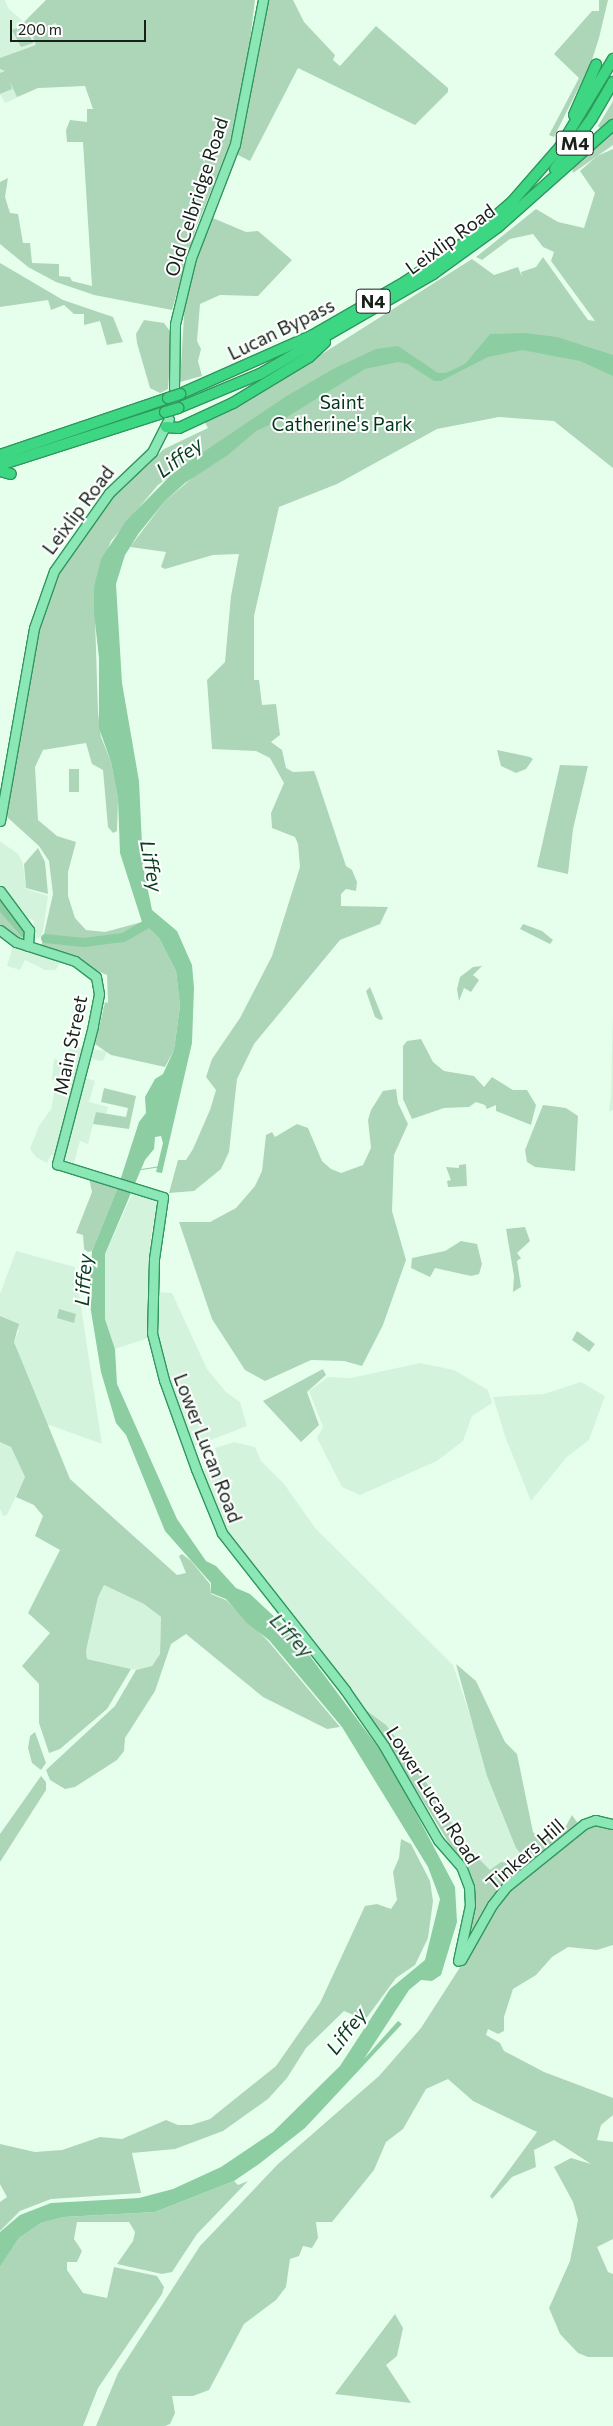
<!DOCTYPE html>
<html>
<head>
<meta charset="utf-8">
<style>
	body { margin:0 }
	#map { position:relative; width:613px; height:2426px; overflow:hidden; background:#e6ffed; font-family:Commissioner,sans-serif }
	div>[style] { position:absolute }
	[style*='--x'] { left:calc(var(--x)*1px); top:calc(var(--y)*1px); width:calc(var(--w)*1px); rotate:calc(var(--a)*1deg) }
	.built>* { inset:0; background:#d4f3dd }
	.green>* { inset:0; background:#add6b9 }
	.water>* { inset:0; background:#8dcda2 }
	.stream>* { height:1px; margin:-0.5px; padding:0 0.5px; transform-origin:0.5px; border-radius:0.5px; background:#8dcda2 }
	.river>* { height:9px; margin:-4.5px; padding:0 4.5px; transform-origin:4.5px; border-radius:4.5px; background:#8dcda2 }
	.roads { filter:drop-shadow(1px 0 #30975e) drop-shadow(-1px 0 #30975e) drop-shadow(0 1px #30975e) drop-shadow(0 -1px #30975e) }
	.major>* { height:9px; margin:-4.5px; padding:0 4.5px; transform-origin:4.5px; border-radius:4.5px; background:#8be7b5 }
	.highway>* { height:10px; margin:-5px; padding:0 5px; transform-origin:5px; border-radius:5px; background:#3dd783 }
	.bridges { filter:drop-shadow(1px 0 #30975e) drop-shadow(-1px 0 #30975e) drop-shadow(0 1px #30975e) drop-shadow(0 -1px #30975e) }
	.highway-bridge>* { height:10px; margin:-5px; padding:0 5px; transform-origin:5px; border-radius:5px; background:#3dd783 }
	span { translate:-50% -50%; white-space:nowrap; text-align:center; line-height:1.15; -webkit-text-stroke:4px #fff; paint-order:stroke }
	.shield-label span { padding:1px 4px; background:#fff; border:1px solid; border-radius:4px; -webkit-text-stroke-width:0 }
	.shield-label { font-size:18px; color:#172019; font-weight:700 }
	.street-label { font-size:19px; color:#172019 }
	.park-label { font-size:19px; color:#00351a }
	.water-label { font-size:20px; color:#083c20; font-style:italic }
	.scale { position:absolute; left:10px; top:20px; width:136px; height:22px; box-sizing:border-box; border:2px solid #172019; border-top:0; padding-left:6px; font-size:15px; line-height:18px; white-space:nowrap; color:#172019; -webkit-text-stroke:4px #fff; paint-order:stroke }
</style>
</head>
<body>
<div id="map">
	<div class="built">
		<i style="clip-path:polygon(0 0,5px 0,8px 8px,24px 22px,29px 34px,56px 23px,78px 86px,38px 88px,5px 103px,0 94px)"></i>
		<i style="clip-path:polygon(0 841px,18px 854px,23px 863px,26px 889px,48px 896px,42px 937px,36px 939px,33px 920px,19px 914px,0 885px)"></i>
		<i style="clip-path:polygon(13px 946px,57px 960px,60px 962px,56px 970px,45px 970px,25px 960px,20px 970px,7px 966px)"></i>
		<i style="clip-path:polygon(613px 1011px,613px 1110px,609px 1112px,611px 1095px)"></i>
		<i style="clip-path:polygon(70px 1046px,107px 1051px,103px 1061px,91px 1059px,86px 1078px,95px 1081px,89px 1102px,108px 1107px,106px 1114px,96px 1112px,88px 1144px,80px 1141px,74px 1163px,51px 1155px,47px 1163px,36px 1157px,30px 1149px,39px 1126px,51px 1109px,56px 1083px,52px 1079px,54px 1059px,65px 1062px)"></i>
		<i style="clip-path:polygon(133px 1192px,153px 1198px,157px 1203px,151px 1237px,148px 1338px,115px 1349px,105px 1319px,105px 1254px)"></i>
		<i style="clip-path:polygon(16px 1251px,75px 1267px,102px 1444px,44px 1423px,14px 1341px,19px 1330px,0 1316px,0 1294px)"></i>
		<i style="clip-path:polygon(157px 1292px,172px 1293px,207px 1369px,226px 1392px,240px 1402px,247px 1426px,193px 1447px,163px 1360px,156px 1323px)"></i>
		<i style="clip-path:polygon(420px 1363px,454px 1370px,488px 1390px,492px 1403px,472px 1416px,463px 1441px,437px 1461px,360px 1495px,342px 1487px,317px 1438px,323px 1427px,309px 1391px,328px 1377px,351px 1378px)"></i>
		<i style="clip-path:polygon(581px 1382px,605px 1396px,589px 1440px,567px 1457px,531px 1501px,506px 1439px,493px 1397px,544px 1394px)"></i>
		<i style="clip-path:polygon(0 1442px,11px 1447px,25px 1477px,7px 1515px,3px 1516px,0 1509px)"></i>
		<i style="clip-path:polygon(234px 1442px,255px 1447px,261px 1461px,284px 1484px,316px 1529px,453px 1665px,477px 1736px,527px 1848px,518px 1866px,486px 1873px,468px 1852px,416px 1763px,390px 1745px,330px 1662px,226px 1531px,202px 1472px,208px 1466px,221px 1469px,215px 1448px)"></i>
		<i style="clip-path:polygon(104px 1585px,144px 1604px,161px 1617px,160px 1654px,152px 1666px,136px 1670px,87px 1659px,86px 1651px,98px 1596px)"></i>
	</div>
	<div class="green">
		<i style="clip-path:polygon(46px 0,255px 0,246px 73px,229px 146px,196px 228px,172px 310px,94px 295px,56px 282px,28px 267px,0 244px,0 182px,8px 178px,5px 197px,10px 213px,18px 214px,23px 243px,30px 243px,32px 263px,59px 264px,59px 276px,70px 277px,72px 281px,92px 286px,83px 142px,67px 142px,66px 130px,70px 120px,87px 122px,87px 109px,93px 109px,85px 86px,38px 88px,17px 97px,10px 82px,12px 89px,0 94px,0 73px,5px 71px,0 69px,0 58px,36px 45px,32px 34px,51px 26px,55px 38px,61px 36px,56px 23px,29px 34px,33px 43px,21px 47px,12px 30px,24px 25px,26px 27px,24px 22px)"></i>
		<i style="clip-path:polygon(267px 0,293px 0,304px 22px,335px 55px,333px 60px,340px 66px,376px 26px,448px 88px,448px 92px,415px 125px,298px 68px,250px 161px,236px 154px,254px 78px)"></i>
		<i style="clip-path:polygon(599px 0,608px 0,599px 38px,591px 63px,554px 137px,549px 135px,579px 78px,554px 54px,592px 11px,599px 11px)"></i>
		<i style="clip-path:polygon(613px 101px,613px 121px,602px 130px,598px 126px)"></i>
		<i style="clip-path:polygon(613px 130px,613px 145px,573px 173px,572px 167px)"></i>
		<i style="clip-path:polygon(613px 149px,613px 468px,554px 421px,499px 417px,437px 429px,337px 484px,279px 507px,254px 616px,254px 680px,259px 680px,262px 705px,276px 704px,280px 735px,271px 742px,282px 750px,286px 768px,293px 772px,314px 771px,316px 776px,346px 866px,352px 870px,357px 882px,356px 891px,346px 889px,341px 894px,341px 906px,388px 907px,380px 924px,340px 940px,254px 1044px,237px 1079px,229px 1152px,221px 1169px,194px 1191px,169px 1193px,178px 1160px,186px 1160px,193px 1149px,210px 1110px,216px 1090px,206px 1077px,212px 1059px,240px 1018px,272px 956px,300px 867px,298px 844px,295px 837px,272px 828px,271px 813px,284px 783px,270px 758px,256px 751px,212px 749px,207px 680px,225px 662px,231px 596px,239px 554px,213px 555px,165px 569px,161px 567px,166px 552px,130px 547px,165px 501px,197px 474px,186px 465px,158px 485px,111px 541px,94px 587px,98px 712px,101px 737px,111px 762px,118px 799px,117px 831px,113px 833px,108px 827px,103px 770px,92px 764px,86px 743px,43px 750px,35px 767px,38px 820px,57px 836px,76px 842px,68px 872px,68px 896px,75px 918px,86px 930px,105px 932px,142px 922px,159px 938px,176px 971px,180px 1006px,174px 1050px,165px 1067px,111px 1055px,95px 1044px,105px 1002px,108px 1003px,107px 975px,41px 947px,53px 894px,49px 861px,39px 846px,7px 817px,39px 622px,50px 591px,61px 567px,117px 492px,164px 449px,208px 428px,202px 418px,284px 378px,472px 259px,494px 275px,518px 267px,522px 277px,521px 272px,536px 267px,543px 257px,588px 320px,595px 321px,551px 261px,554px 252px,543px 247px,533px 234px,510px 239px,482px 260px,476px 257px,536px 209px,558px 222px,584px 228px,595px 193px,580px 171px,597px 156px)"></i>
		<i style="clip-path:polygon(208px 216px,246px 232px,258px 231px,292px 260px,258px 296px,220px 295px,200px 304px,197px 341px,201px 349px,198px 361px,202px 376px,180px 382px,185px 299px)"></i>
		<i style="clip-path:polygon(0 263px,63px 300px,113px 317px,123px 342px,107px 345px,100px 321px,84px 325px,84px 314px,74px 314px,64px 305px,51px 310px,48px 300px,0 307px)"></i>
		<i style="clip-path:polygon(144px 320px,164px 323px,172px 334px,168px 389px,160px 393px,150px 388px,137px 343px,136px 334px)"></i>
		<i style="clip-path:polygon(497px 750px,530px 757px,533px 759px,526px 769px,516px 773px,501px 766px)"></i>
		<i style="clip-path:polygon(560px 765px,588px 766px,573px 829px,568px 874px,537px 867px)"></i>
		<i style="clip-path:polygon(79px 769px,79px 792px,69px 792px,69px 769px)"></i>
		<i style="clip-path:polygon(38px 848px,45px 862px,48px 894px,26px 888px,24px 864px)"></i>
		<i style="clip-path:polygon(0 909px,23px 934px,22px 938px,9px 935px,0 925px)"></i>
		<i style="clip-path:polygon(523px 924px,542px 931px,553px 940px,550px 944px,520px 929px)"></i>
		<i style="clip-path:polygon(482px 966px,473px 975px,479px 980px,471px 992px,464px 988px,459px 1001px,457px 989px,460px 977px,473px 967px)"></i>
		<i style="clip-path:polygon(370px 987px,383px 1019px,380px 1020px,375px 1017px,366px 991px)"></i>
		<i style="clip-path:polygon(421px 1039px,433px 1062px,444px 1071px,474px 1076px,484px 1087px,492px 1077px,513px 1090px,527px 1090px,536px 1105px,531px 1125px,496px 1111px,496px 1105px,487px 1109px,485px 1105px,476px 1102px,469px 1107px,444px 1108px,412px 1119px,403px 1099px,403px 1046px,407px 1041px)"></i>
		<i style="clip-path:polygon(104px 1088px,136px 1096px,129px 1129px,93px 1124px,96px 1112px,126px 1117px,128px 1108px,101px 1102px)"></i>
		<i style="clip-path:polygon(396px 1089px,398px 1103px,408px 1124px,394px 1155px,392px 1211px,406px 1260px,383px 1325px,362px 1366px,344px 1361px,311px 1360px,265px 1381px,245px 1370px,212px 1319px,179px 1222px,210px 1222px,236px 1208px,255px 1186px,262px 1171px,266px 1135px,272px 1132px,275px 1137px,297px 1124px,308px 1128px,322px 1161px,331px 1169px,341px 1173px,363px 1165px,371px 1148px,368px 1120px,371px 1110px,383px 1091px)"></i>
		<i style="clip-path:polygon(543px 1105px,566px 1108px,578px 1116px,575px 1171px,535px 1167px,527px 1162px,525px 1150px)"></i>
		<i style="clip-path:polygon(466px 1164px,467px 1186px,448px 1187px,447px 1181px,451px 1180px,446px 1167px,459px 1168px,459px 1165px)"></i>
		<i style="clip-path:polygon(89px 1178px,118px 1187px,92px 1251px,88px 1252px,84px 1249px,83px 1235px,76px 1233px,92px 1192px)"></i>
		<i style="clip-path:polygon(525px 1227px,530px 1241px,517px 1253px,521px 1258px,517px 1261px,521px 1287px,513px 1292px,514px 1276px,506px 1229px)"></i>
		<i style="clip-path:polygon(461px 1241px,477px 1244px,482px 1264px,479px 1274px,471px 1276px,435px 1268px,430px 1277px,411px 1268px,412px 1258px,445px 1251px)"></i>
		<i style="clip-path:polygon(59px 1309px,76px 1314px,74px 1323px,57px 1318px)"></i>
		<i style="clip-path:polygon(0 1316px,19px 1324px,14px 1342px,70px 1479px,177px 1575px,186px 1573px,179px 1556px,182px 1554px,191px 1561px,210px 1584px,211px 1594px,226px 1600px,268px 1641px,340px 1727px,327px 1729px,263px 1697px,186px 1634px,171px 1644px,155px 1691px,125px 1738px,124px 1751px,117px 1760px,75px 1787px,65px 1789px,50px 1780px,46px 1770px,115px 1706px,136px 1670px,152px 1666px,160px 1654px,161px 1617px,144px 1604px,104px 1585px,98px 1597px,86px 1651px,87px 1659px,131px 1669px,107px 1709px,60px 1749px,49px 1753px,39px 1723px,39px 1684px,22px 1666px,50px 1633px,28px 1613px,60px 1550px,35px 1536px,43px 1516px,34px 1505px,16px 1497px,25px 1477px,11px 1447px,0 1442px)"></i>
		<i style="clip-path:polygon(577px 1331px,595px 1344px,589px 1352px,572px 1340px)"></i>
		<i style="clip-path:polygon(323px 1369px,326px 1375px,307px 1392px,319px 1425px,301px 1442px,263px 1401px)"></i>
		<i style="clip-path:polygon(456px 1664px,476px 1681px,505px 1742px,517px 1754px,533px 1832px,537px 1836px,546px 1837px,566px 1826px,572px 1815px,579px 1825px,511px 1882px,469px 1940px,473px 1904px,472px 1881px,384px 1737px,359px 1705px,386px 1725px,410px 1756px,466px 1846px,490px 1870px,501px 1862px,514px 1863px,522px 1855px,516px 1848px,487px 1776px)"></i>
		<i style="clip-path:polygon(35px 1732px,46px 1763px,41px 1770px,32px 1763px,28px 1748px,30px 1736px)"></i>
		<i style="clip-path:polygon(41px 1776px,46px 1782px,46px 1790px,0 1862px,0 1834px)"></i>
		<i style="clip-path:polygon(601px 1823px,613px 1827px,613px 1945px,597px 1950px,568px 1947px,552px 1957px,536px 1975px,513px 1989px,504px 2017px,504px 2031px,498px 2034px,488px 2029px,486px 2035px,500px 2043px,504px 2051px,544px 2072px,613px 2098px,613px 2115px,601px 2125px,597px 2140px,613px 2142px,613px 2239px,597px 2247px,608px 2272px,613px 2274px,613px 2357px,588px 2357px,578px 2353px,560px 2334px,549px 2308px,570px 2261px,578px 2220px,573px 2202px,554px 2167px,571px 2158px,591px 2164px,554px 2140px,534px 2150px,536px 2167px,512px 2177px,492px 2199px,490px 2196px,537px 2132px,473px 2101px,448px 2079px,426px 2089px,403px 2129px,386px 2142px,374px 2170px,332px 2222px,316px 2222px,318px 2238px,312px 2248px,303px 2246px,299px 2256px,290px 2259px,286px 2287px,276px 2300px,244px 2324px,209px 2390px,193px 2396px,172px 2396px,175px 2413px,170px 2424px,165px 2426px,96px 2426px,118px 2373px,200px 2246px,278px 2164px,379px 2076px,421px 2028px,466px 1958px,480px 1928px,509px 1889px,538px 1867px,573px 1833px,588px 1825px)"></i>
		<i style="clip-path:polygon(401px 1839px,411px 1844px,430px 1881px,433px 1901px,428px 1938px,415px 1965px,396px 1978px,365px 2020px,344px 2011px,306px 2048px,287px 2078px,268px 2099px,223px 2131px,175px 2149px,132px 2153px,141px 2193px,51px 2199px,20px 2211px,0 2231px,0 2202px,7px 2197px,0 2184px,0 2144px,35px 2152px,62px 2150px,100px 2137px,122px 2139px,166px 2120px,178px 2125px,191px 2125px,210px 2119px,276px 2066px,320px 2003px,365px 1906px,377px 1904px,391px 1909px,397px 1900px,393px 1872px,399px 1858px)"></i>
		<i style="clip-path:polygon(234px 2181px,238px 2185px,248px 2181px,197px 2234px,172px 2272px,162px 2274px,117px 2264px,133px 2241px,135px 2232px,129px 2222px,77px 2222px,74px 2239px,82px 2251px,77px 2262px,67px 2262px,67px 2270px,83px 2293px,107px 2298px,114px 2267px,157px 2276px,164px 2287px,162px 2294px,98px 2388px,83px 2426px,0 2426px,0 2267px,19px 2238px,41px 2223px,64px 2217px,155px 2212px)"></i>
		<i style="clip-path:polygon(395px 2314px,403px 2328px,397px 2356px,386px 2365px,411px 2403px,335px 2394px)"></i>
	</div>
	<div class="water">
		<i style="clip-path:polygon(525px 333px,557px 337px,613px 355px,613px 376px,580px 361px,522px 350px,488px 357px,441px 381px,434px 381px,408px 364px,398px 362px,365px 369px,287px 417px,256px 431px,228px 455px,185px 483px,165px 501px,139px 533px,125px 555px,116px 584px,122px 683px,139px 781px,143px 866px,152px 910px,177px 931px,192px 965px,194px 988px,192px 1043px,162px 1173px,156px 1172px,163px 1143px,161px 1136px,155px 1137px,154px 1149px,145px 1160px,105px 1254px,105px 1319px,115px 1349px,117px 1384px,177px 1519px,206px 1561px,216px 1566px,236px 1588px,250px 1594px,295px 1636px,389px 1762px,455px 1887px,457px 1922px,441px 1975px,432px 1981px,421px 1980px,409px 1990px,364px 2059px,398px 2021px,402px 2024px,305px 2128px,259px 2164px,234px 2181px,155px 2212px,64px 2217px,41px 2223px,19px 2238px,0 2267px,0 2232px,20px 2215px,51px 2203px,139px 2198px,173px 2189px,221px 2167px,273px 2132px,340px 2066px,390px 1989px,425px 1960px,440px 1899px,428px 1867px,342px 1727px,269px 1640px,248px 1624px,226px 1599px,211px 1593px,211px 1583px,165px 1531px,126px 1435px,116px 1423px,101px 1372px,89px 1299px,92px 1251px,118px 1187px,139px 1122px,146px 1113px,145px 1097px,155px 1079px,163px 1074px,174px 1050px,180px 1006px,176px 971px,159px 938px,142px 922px,120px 853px,118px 799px,111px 762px,99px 728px,99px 658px,94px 613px,94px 587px,101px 559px,126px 521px,174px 472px,285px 397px,333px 369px,376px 349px,398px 346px,438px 373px,446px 373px,465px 364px,490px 334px)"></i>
	</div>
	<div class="stream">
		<i style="--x:141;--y:1169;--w:18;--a:-9"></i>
	</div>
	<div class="river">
		<i style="--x:0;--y:905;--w:37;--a:49"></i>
		<i style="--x:45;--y:938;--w:38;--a:6"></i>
		<i style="--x:83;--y:942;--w:40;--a:-7.1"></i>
		<i style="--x:123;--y:937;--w:32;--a:-30"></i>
	</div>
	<div class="roads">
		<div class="major">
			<i style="--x:175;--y:324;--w:68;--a:-76.4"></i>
			<i style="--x:191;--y:258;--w:122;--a:-68.9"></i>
			<i style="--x:235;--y:144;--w:147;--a:-79"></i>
			<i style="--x:174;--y:388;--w:64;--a:-89.1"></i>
			<i style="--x:0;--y:821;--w:196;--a:-80"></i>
			<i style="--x:34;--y:628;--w:60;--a:-70.7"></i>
			<i style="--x:54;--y:571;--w:95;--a:-54.8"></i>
			<i style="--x:109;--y:493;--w:59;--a:-43.6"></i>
			<i style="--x:152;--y:452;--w:37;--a:-63"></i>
			<i style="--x:0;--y:891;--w:49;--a:53.4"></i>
			<i style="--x:29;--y:930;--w:16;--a:94"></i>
			<i style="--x:0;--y:930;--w:20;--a:37"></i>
			<i style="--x:16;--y:942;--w:62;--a:17.9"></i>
			<i style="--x:75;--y:961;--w:26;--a:37"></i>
			<i style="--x:96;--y:977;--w:17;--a:80"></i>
			<i style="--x:99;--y:994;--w:33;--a:101"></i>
			<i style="--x:93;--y:1026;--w:143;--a:104.6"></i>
			<i style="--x:57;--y:1164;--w:111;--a:17.3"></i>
			<i style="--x:163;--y:1197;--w:63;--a:98.3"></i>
			<i style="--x:154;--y:1259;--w:74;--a:91.5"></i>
			<i style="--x:152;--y:1333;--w:49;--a:75.7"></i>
			<i style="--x:164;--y:1380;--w:95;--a:70.2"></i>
			<i style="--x:196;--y:1469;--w:69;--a:67.9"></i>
			<i style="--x:222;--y:1533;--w:199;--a:51.9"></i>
			<i style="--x:345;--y:1690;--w:68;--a:55.1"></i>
			<i style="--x:384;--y:1746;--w:108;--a:60.1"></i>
			<i style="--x:438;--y:1840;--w:35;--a:49"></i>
			<i style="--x:461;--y:1866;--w:22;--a:69"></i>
			<i style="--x:469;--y:1887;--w:18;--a:87"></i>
			<i style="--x:470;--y:1905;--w:57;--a:102.1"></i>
			<i style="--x:461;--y:1960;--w:63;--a:-60.6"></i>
			<i style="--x:492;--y:1905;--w:23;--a:-52"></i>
			<i style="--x:506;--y:1887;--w:100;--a:-38.9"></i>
			<i style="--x:584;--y:1824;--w:12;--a:-20"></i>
			<i style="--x:595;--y:1820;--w:18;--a:13"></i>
		</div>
		<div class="highway">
			<i style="--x:574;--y:115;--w:55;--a:-66.3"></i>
			<i style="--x:555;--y:169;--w:63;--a:-54"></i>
			<i style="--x:592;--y:118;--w:42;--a:-59.7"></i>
			<i style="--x:180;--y:394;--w:145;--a:-23.9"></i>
			<i style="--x:313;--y:335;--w:106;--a:-29.9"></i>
			<i style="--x:405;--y:282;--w:76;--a:-33.7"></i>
			<i style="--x:468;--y:240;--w:58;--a:-40.8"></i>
			<i style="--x:512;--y:202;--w:73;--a:-48.9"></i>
			<i style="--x:560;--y:147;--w:103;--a:-58.9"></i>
			<i style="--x:178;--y:408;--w:89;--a:-22.5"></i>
			<i style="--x:260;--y:374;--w:200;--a:-30"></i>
			<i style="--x:433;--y:274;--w:80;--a:-35.9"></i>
			<i style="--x:498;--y:227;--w:154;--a:-41.6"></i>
			<i style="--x:166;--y:427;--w:13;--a:4"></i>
			<i style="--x:179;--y:428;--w:60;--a:-24.8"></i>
			<i style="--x:233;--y:403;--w:89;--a:-31.2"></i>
			<i style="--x:309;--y:357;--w:22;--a:-43"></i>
			<i style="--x:0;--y:455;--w:177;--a:-18.7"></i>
			<i style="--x:0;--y:465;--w:173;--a:-17.8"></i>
			<i style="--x:0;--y:471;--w:11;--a:15"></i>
		</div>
	</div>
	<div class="bridges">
		<div class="highway-bridge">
			<i style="--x:168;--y:398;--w:13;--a:-18"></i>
			<i style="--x:165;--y:412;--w:14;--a:-17"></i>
		</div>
	</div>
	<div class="shield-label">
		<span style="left:575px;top:143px">M4</span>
		<span style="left:373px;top:301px">N4</span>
	</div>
	<div class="street-label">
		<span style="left:196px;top:197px;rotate:-72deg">Old Celbridge Road</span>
		<span style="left:450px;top:239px;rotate:-36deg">Leixlip Road</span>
		<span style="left:281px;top:329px;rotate:-26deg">Lucan Bypass</span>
		<span style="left:78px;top:510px;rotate:-53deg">Leixlip Road</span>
		<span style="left:70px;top:1045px;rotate:-78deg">Main Street</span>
		<span style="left:208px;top:1448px;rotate:69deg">Lower Lucan Road</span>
		<span style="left:433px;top:1795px;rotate:58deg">Lower Lucan Road</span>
		<span style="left:525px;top:1854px;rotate:-41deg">Tinkers Hill</span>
	</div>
	<div class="park-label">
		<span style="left:342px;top:413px">Saint<br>Catherine's Park</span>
	</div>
	<div class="water-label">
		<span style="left:179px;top:457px;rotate:-37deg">Liffey</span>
		<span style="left:152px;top:866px;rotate:80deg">Liffey</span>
		<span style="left:83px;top:1280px;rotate:-86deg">Liffey</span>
		<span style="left:292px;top:1635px;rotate:46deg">Liffey</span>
		<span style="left:346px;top:2031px;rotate:-53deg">Liffey</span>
	</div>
	<div class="scale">200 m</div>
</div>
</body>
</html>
